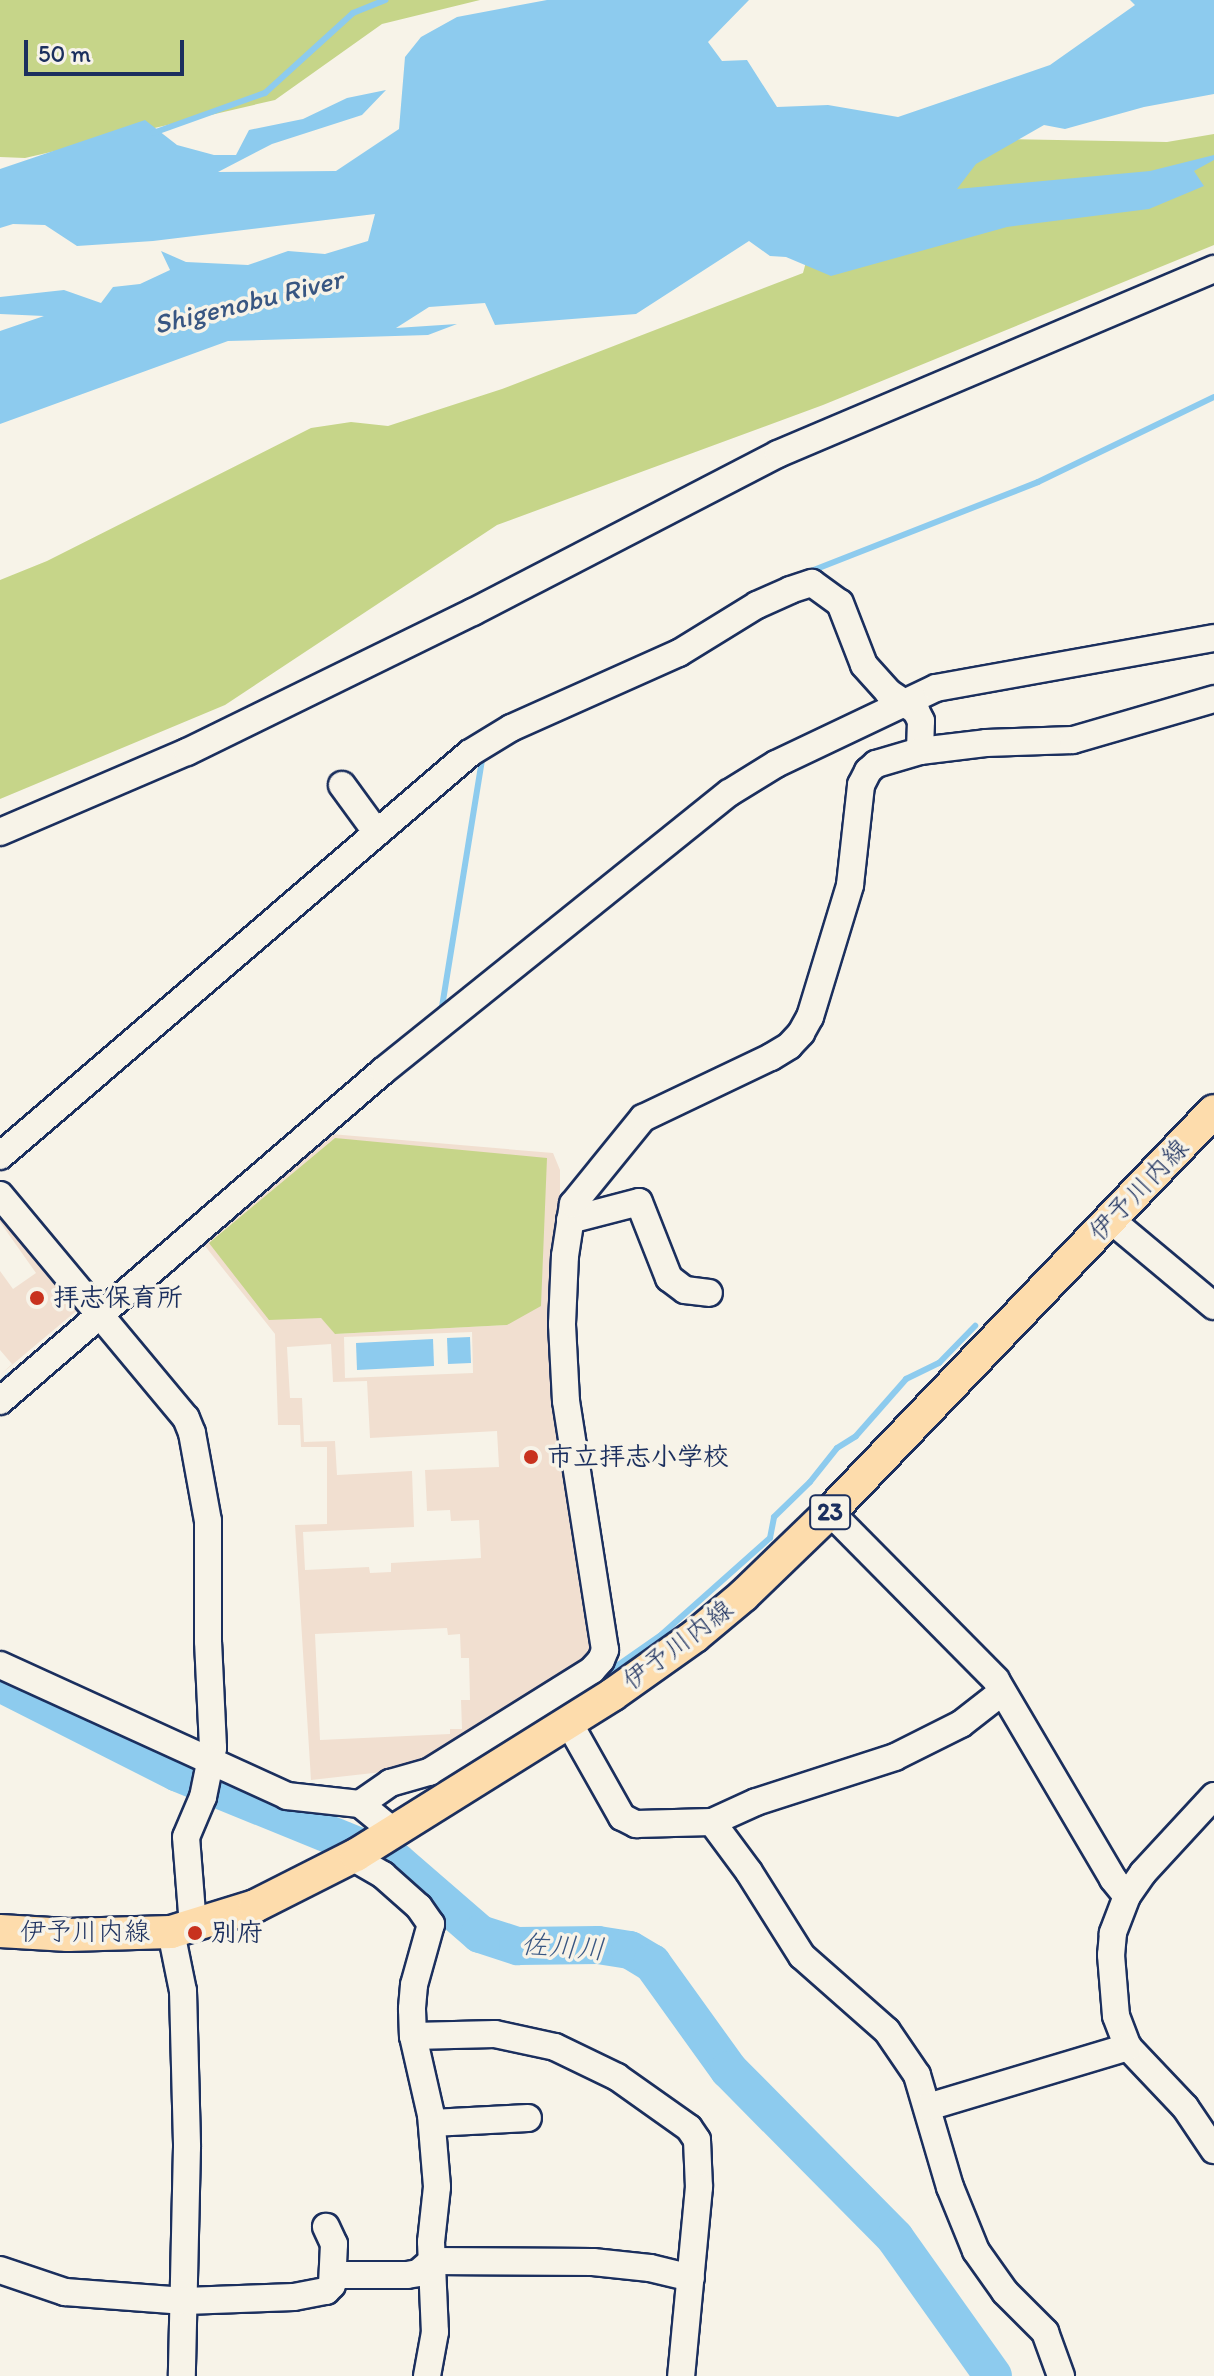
<!DOCTYPE html>
<html>
<head>
<meta charset="utf-8">
<style>
	body { margin:0 }
	#map { position:relative; width:1214px; height:2376px; overflow:hidden; background:#f7f3e8; font-family:Itim,"Klee One",sans-serif }
	div>[style] { position:absolute }
	[style*='--x'] { left:calc(var(--x)*1px); top:calc(var(--y)*1px); width:calc(var(--w)*1px); rotate:calc(var(--a)*1deg) }
	.built>* { inset:0; background:#f1dfd0 }
	.green>* { inset:0; background:#c6d589 }
	.water>* { inset:0; background:#8dcbee }
	.stream>* { height:6px; margin:-3px; padding:0 3px; transform-origin:3px; border-radius:3px; background:#8dcbee }
	.river>* { height:38px; margin:-19px; padding:0 19px; transform-origin:19px; border-radius:19px; background:#8dcbee }
	.roads { filter:drop-shadow(2px 0 #1b2f5e) drop-shadow(-2px 0 #1b2f5e) drop-shadow(0 2px #1b2f5e) drop-shadow(0 -2px #1b2f5e) }
	.minor>* { height:26px; margin:-13px; padding:0 13px; transform-origin:13px; border-radius:13px; background:#f7f3e8 }
	.major>* { height:32px; margin:-16px; padding:0 16px; transform-origin:16px; border-radius:16px; background:#fddcac }
	.dots>* { width:22px; height:22px; translate:-50% -50%; box-sizing:border-box; border:4px solid #f7f3e8; border-radius:50% }
	span { translate:-50% -50%; white-space:nowrap; text-align:center; line-height:1.15; -webkit-text-stroke:7px #f7f3e8; paint-order:stroke }
	.shield-label span { padding:2px 6px; background:#f7f3e8; border:2px solid; border-radius:6px; -webkit-text-stroke-width:0 }
	.shield-label { font-size:24px; color:#1b2f5e; font-weight:700 }
	.street-label { font-size:26px; color:#1b2f5e }
	.poi-label { font-size:26px; color:#1b2f5e; font-weight:700 }
	.left { translate:0 -50%; text-align:left }
	.water-label { font-size:28px; color:#385682; font-style:italic }
	.scale { position:absolute; left:24px; top:40px; width:160px; height:36px; box-sizing:border-box; border:4px solid #1b2f5e; border-top:0; padding-left:10px; font-size:24px; line-height:28px; white-space:nowrap; color:#1b2f5e; -webkit-text-stroke:6px #f7f3e8; paint-order:stroke }
</style>
</head>
<body>
<div id="map">
	<div class="built">
		<i style="clip-path:polygon(evenodd,331px 1134px,553px 1153px,560px 1170px,560px 1219px,590px 1638px,589px 1654px,572px 1671px,418px 1768px,311px 1780px,295px 1525px,327px 1524px,327px 1447px,301px 1447px,300px 1425px,278px 1425px,275px 1334px,201px 1241px,331px 1134px,321px 1318px,507px 1325px,336px 1334px,321px 1318px,331px 1134px,472px 1332px,473px 1373px,345px 1378px,344px 1337px,472px 1332px,331px 1134px,331px 1344px,333px 1382px,367px 1381px,370px 1438px,497px 1431px,499px 1467px,425px 1470px,427px 1511px,450px 1510px,451px 1521px,479px 1520px,481px 1558px,391px 1563px,391px 1572px,370px 1573px,369px 1567px,305px 1570px,303px 1532px,414px 1527px,412px 1471px,337px 1475px,335px 1441px,304px 1442px,302px 1398px,290px 1398px,287px 1347px,331px 1344px,331px 1134px,447px 1628px,448px 1635px,460px 1634px,461px 1658px,469px 1658px,470px 1700px,461px 1700px,462px 1729px,450px 1729px,450px 1734px,320px 1740px,315px 1634px,447px 1628px)"></i>
		<i style="clip-path:polygon(0 1212px,81px 1307px,0 1375px,12px 1364px,0 1350px,0 1271px,13px 1289px,36px 1273px,0 1222px)"></i>
	</div>
	<div class="green">
		<i style="clip-path:polygon(0 0,480px 0,382px 24px,275px 100px,25px 158px,0 157px)"></i>
		<i style="clip-path:polygon(1214px 134px,1214px 245px,823px 405px,497px 525px,225px 705px,0 799px,0 580px,47px 561px,311px 428px,351px 422px,388px 426px,502px 389px,803px 273px,815px 229px,951px 138px,1167px 142px)"></i>
		<i style="clip-path:polygon(335px 1138px,547px 1158px,541px 1306px,507px 1325px,335px 1334px,321px 1318px,269px 1320px,209px 1243px)"></i>
	</div>
	<div class="water">
		<i style="clip-path:polygon(547px 0,749px 0,708px 42px,722px 61px,747px 60px,777px 107px,828px 105px,898px 117px,1050px 65px,1135px 5px,1130px 0,1214px 0,1214px 94px,1144px 107px,1065px 129px,1044px 125px,976px 164px,957px 189px,1150px 171px,1214px 155px,1214px 160px,1194px 171px,1204px 186px,1149px 209px,1007px 227px,831px 276px,786px 257px,770px 256px,749px 241px,636px 314px,495px 325px,485px 303px,429px 307px,396px 328px,457px 324px,428px 335px,228px 341px,0 424px,0 331px,44px 316px,0 314px,0 297px,64px 290px,101px 303px,113px 287px,140px 284px,170px 270px,161px 251px,186px 262px,248px 265px,288px 251px,325px 254px,368px 241px,375px 214px,153px 241px,77px 246px,45px 225px,13px 224px,0 228px,0 169px,145px 120px,177px 145px,214px 155px,236px 155px,249px 130px,303px 119px,347px 98px,386px 90px,362px 115px,272px 144px,218px 172px,336px 171px,399px 129px,405px 57px,421px 37px,457px 17px)"></i>
		<i style="clip-path:polygon(470px 1337px,471px 1363px,448px 1364px,447px 1338px)"></i>
		<i style="clip-path:polygon(433px 1339px,434px 1366px,357px 1370px,356px 1343px)"></i>
	</div>
	<div class="stream">
		<i style="--x:153;--y:133;--w:119;--a:-19.7"></i>
		<i style="--x:265;--y:93;--w:119;--a:-42.3"></i>
		<i style="--x:353;--y:13;--w:35;--a:-22"></i>
		<i style="--x:806;--y:573;--w:249;--a:-21.4"></i>
		<i style="--x:1038;--y:482;--w:195;--a:-25.8"></i>
		<i style="--x:441;--y:1013;--w:261;--a:-80.8"></i>
		<i style="--x:0;--y:1384;--w:13;--a:-42"></i>
		<i style="--x:601;--y:1677;--w:73;--a:-35"></i>
		<i style="--x:661;--y:1635;--w:146;--a:-41.7"></i>
		<i style="--x:770;--y:1538;--w:21;--a:-79"></i>
		<i style="--x:774;--y:1517;--w:50;--a:-44.2"></i>
		<i style="--x:810;--y:1482;--w:43;--a:-51.5"></i>
		<i style="--x:837;--y:1448;--w:22;--a:-32"></i>
		<i style="--x:856;--y:1436;--w:76;--a:-48.7"></i>
		<i style="--x:906;--y:1379;--w:37;--a:-26"></i>
		<i style="--x:939;--y:1363;--w:52;--a:-45.8"></i>
		<i style="--x:336;--y:1836;--w:17;--a:-36"></i>
	</div>
	<div class="river">
		<i style="--x:0;--y:1683;--w:199;--a:26.8"></i>
		<i style="--x:178;--y:1773;--w:236;--a:22.1"></i>
		<i style="--x:397;--y:1862;--w:110;--a:40.9"></i>
		<i style="--x:480;--y:1934;--w:40;--a:18"></i>
		<i style="--x:518;--y:1946;--w:80;--a:-0.7"></i>
		<i style="--x:598;--y:1945;--w:32;--a:9"></i>
		<i style="--x:630;--y:1950;--w:26;--a:31"></i>
		<i style="--x:652;--y:1963;--w:132;--a:54.3"></i>
		<i style="--x:729;--y:2070;--w:236;--a:45.3"></i>
		<i style="--x:895;--y:2238;--w:169;--a:54.6"></i>
	</div>
	<div class="roads">
		<div class="minor">
			<i style="--x:342;--y:785;--w:59;--a:53.9"></i>
			<i style="--x:0;--y:832;--w:203;--a:-23.2"></i>
			<i style="--x:187;--y:752;--w:318;--a:-26.1"></i>
			<i style="--x:473;--y:612;--w:343;--a:-27.4"></i>
			<i style="--x:778;--y:454;--w:474;--a:-23"></i>
			<i style="--x:0;--y:1156;--w:619;--a:-40.61"></i>
			<i style="--x:470;--y:753;--w:48;--a:-31.4"></i>
			<i style="--x:511;--y:728;--w:184;--a:-24.1"></i>
			<i style="--x:679;--y:653;--w:92;--a:-31.6"></i>
			<i style="--x:757;--y:605;--w:36;--a:-24"></i>
			<i style="--x:790;--y:590;--w:23;--a:-18"></i>
			<i style="--x:812;--y:583;--w:34;--a:36"></i>
			<i style="--x:840;--y:603;--w:66;--a:68.8"></i>
			<i style="--x:864;--y:665;--w:36;--a:48"></i>
			<i style="--x:888;--y:692;--w:34;--a:34"></i>
			<i style="--x:916;--y:711;--w:11;--a:63"></i>
			<i style="--x:921;--y:721;--w:30;--a:92"></i>
			<i style="--x:0;--y:1195;--w:290;--a:50.2"></i>
			<i style="--x:186;--y:1418;--w:16;--a:68"></i>
			<i style="--x:192;--y:1433;--w:89;--a:79.7"></i>
			<i style="--x:208;--y:1521;--w:120;--a:90"></i>
			<i style="--x:208;--y:1641;--w:107;--a:87.3"></i>
			<i style="--x:213;--y:1748;--w:50;--a:101.5"></i>
			<i style="--x:203;--y:1797;--w:43;--a:113"></i>
			<i style="--x:186;--y:1837;--w:89;--a:85.5"></i>
			<i style="--x:570;--y:1220;--w:71;--a:-14.6"></i>
			<i style="--x:639;--y:1202;--w:82;--a:68.5"></i>
			<i style="--x:669;--y:1278;--w:20;--a:37"></i>
			<i style="--x:685;--y:1290;--w:24;--a:7"></i>
			<i style="--x:1111;--y:1220;--w:134;--a:39.9"></i>
			<i style="--x:0;--y:1401;--w:506;--a:-40.75"></i>
			<i style="--x:383;--y:1071;--w:444;--a:-38.8"></i>
			<i style="--x:729;--y:793;--w:55;--a:-31.7"></i>
			<i style="--x:776;--y:764;--w:177;--a:-25.4"></i>
			<i style="--x:936;--y:688;--w:282;--a:-10.2"></i>
			<i style="--x:830;--y:1512;--w:236;--a:45.3"></i>
			<i style="--x:996;--y:1680;--w:231;--a:59.5"></i>
			<i style="--x:1113;--y:1879;--w:22;--a:51"></i>
			<i style="--x:0;--y:1665;--w:315;--a:24.5"></i>
			<i style="--x:287;--y:1796;--w:73;--a:6.3"></i>
			<i style="--x:360;--y:1804;--w:43;--a:39.3"></i>
			<i style="--x:569;--y:1723;--w:108;--a:60.6"></i>
			<i style="--x:622;--y:1817;--w:16;--a:27"></i>
			<i style="--x:636;--y:1824;--w:76;--a:-1.5"></i>
			<i style="--x:712;--y:1822;--w:62;--a:53.5"></i>
			<i style="--x:749;--y:1872;--w:99;--a:57.8"></i>
			<i style="--x:802;--y:1956;--w:113;--a:41.4"></i>
			<i style="--x:887;--y:2031;--w:53;--a:55.7"></i>
			<i style="--x:917;--y:2075;--w:117;--a:73.6"></i>
			<i style="--x:950;--y:2187;--w:69;--a:67.9"></i>
			<i style="--x:976;--y:2251;--w:50;--a:54.7"></i>
			<i style="--x:1005;--y:2292;--w:57;--a:45"></i>
			<i style="--x:1045;--y:2332;--w:47;--a:70"></i>
			<i style="--x:1214;--y:1796;--w:105;--a:132.7"></i>
			<i style="--x:1143;--y:1873;--w:28;--a:125"></i>
			<i style="--x:1127;--y:1896;--w:40;--a:111"></i>
			<i style="--x:1113;--y:1933;--w:22;--a:95"></i>
			<i style="--x:1111;--y:1955;--w:61;--a:85.3"></i>
			<i style="--x:1116;--y:2016;--w:33;--a:69"></i>
			<i style="--x:1128;--y:2047;--w:83;--a:46.5"></i>
			<i style="--x:1185;--y:2107;--w:52;--a:56"></i>
			<i style="--x:360;--y:1804;--w:37;--a:-35"></i>
			<i style="--x:390;--y:1783;--w:41;--a:-15.8"></i>
			<i style="--x:429;--y:1772;--w:192;--a:-32"></i>
			<i style="--x:592;--y:1670;--w:13;--a:-48"></i>
			<i style="--x:601;--y:1660;--w:11;--a:-68"></i>
			<i style="--x:605;--y:1650;--w:252;--a:-98.9"></i>
			<i style="--x:566;--y:1401;--w:77;--a:-93"></i>
			<i style="--x:562;--y:1324;--w:68;--a:-87.5"></i>
			<i style="--x:565;--y:1256;--w:53;--a:-81.3"></i>
			<i style="--x:573;--y:1204;--w:111;--a:-50.9"></i>
			<i style="--x:643;--y:1118;--w:142;--a:-25.5"></i>
			<i style="--x:771;--y:1057;--w:21;--a:-31"></i>
			<i style="--x:789;--y:1046;--w:18;--a:-47"></i>
			<i style="--x:801;--y:1033;--w:18;--a:-61"></i>
			<i style="--x:810;--y:1017;--w:138;--a:-73.1"></i>
			<i style="--x:850;--y:885;--w:101;--a:-83.7"></i>
			<i style="--x:861;--y:785;--w:16;--a:-63"></i>
			<i style="--x:868;--y:771;--w:11;--a:-41"></i>
			<i style="--x:876;--y:764;--w:46;--a:-16.5"></i>
			<i style="--x:920;--y:751;--w:66;--a:-6.9"></i>
			<i style="--x:986;--y:743;--w:87;--a:-2"></i>
			<i style="--x:1073;--y:740;--w:147;--a:-16.2"></i>
			<i style="--x:712;--y:1822;--w:48;--a:-24.4"></i>
			<i style="--x:756;--y:1802;--w:146;--a:-17.9"></i>
			<i style="--x:895;--y:1757;--w:74;--a:-26.6"></i>
			<i style="--x:961;--y:1724;--w:52;--a:-38"></i>
			<i style="--x:352;--y:1857;--w:36;--a:30"></i>
			<i style="--x:383;--y:1875;--w:48;--a:41.6"></i>
			<i style="--x:419;--y:1907;--w:21;--a:55"></i>
			<i style="--x:431;--y:1924;--w:63;--a:105.6"></i>
			<i style="--x:414;--y:1985;--w:24;--a:95"></i>
			<i style="--x:412;--y:2009;--w:27;--a:88"></i>
			<i style="--x:413;--y:2036;--w:81;--a:77.2"></i>
			<i style="--x:431;--y:2115;--w:72;--a:85.2"></i>
			<i style="--x:437;--y:2187;--w:55;--a:96.2"></i>
			<i style="--x:431;--y:2242;--w:90;--a:87.5"></i>
			<i style="--x:435;--y:2332;--w:45;--a:100.3"></i>
			<i style="--x:171;--y:1932;--w:60;--a:78.5"></i>
			<i style="--x:183;--y:1991;--w:156;--a:88.5"></i>
			<i style="--x:187;--y:2147;--w:229;--a:91.3"></i>
			<i style="--x:413;--y:2036;--w:82;--a:-1.4"></i>
			<i style="--x:495;--y:2034;--w:61;--a:12.2"></i>
			<i style="--x:555;--y:2047;--w:69;--a:25.8"></i>
			<i style="--x:617;--y:2077;--w:88;--a:35.3"></i>
			<i style="--x:689;--y:2128;--w:14;--a:56"></i>
			<i style="--x:697;--y:2140;--w:47;--a:87.6"></i>
			<i style="--x:699;--y:2187;--w:190;--a:95.4"></i>
			<i style="--x:928;--y:2107;--w:209;--a:-16.7"></i>
			<i style="--x:432;--y:2123;--w:96;--a:-3"></i>
			<i style="--x:0;--y:2270;--w:69;--a:18.7"></i>
			<i style="--x:65;--y:2292;--w:120;--a:4.3"></i>
			<i style="--x:185;--y:2301;--w:109;--a:-2.1"></i>
			<i style="--x:294;--y:2297;--w:33;--a:-11"></i>
			<i style="--x:326;--y:2291;--w:8;--a:-45"></i>
			<i style="--x:332;--y:2285;--w:41;--a:-87.2"></i>
			<i style="--x:334;--y:2244;--w:19;--a:-115"></i>
			<i style="--x:335;--y:2275;--w:72;--a:0"></i>
			<i style="--x:407;--y:2275;--w:11;--a:-10"></i>
			<i style="--x:418;--y:2273;--w:18;--a:-41"></i>
			<i style="--x:432;--y:2261;--w:161;--a:0.4"></i>
			<i style="--x:593;--y:2262;--w:57;--a:6"></i>
			<i style="--x:650;--y:2268;--w:42;--a:13.7"></i>
		</div>
		<div class="major">
			<i style="--x:0;--y:1931;--w:68;--a:3.4"></i>
			<i style="--x:68;--y:1935;--w:103;--a:-1.7"></i>
			<i style="--x:171;--y:1932;--w:88;--a:-17.2"></i>
			<i style="--x:255;--y:1906;--w:113;--a:-26.8"></i>
			<i style="--x:356;--y:1855;--w:302;--a:-32"></i>
			<i style="--x:612;--y:1695;--w:102;--a:-35.4"></i>
			<i style="--x:695;--y:1636;--w:64;--a:-39.9"></i>
			<i style="--x:744;--y:1595;--w:120;--a:-44"></i>
			<i style="--x:830;--y:1512;--w:555;--a:-46.24"></i>
		</div>
	</div>
	<div class="dots">
		<i style="left:37px;top:1298px;background:#c8321e"></i>
		<i style="left:531px;top:1457px;background:#c8321e"></i>
		<i style="left:195px;top:1933px;background:#c8321e"></i>
	</div>
	<div class="shield-label">
		<span style="left:830px;top:1512px">23</span>
	</div>
	<div class="street-label">
		<span style="left:1139px;top:1190px;rotate:-46deg">伊予川内線</span>
		<span style="left:678px;top:1645px;rotate:-37deg">伊予川内線</span>
		<span style="left:85px;top:1932px">伊予川内線</span>
	</div>
	<div class="poi-label">
		<span class="left" style="left:53px;top:1298px">拝志保育所</span>
		<span class="left" style="left:547px;top:1457px">市立拝志小学校</span>
		<span class="left" style="left:211px;top:1933px">別府</span>
	</div>
	<div class="water-label">
		<span style="left:248px;top:301px;rotate:-14deg">Shigenobu River</span>
		<span style="left:563px;top:1946px;rotate:4deg">佐川川</span>
	</div>
	<div class="scale">50 m</div>
</div>
</body>
</html>
